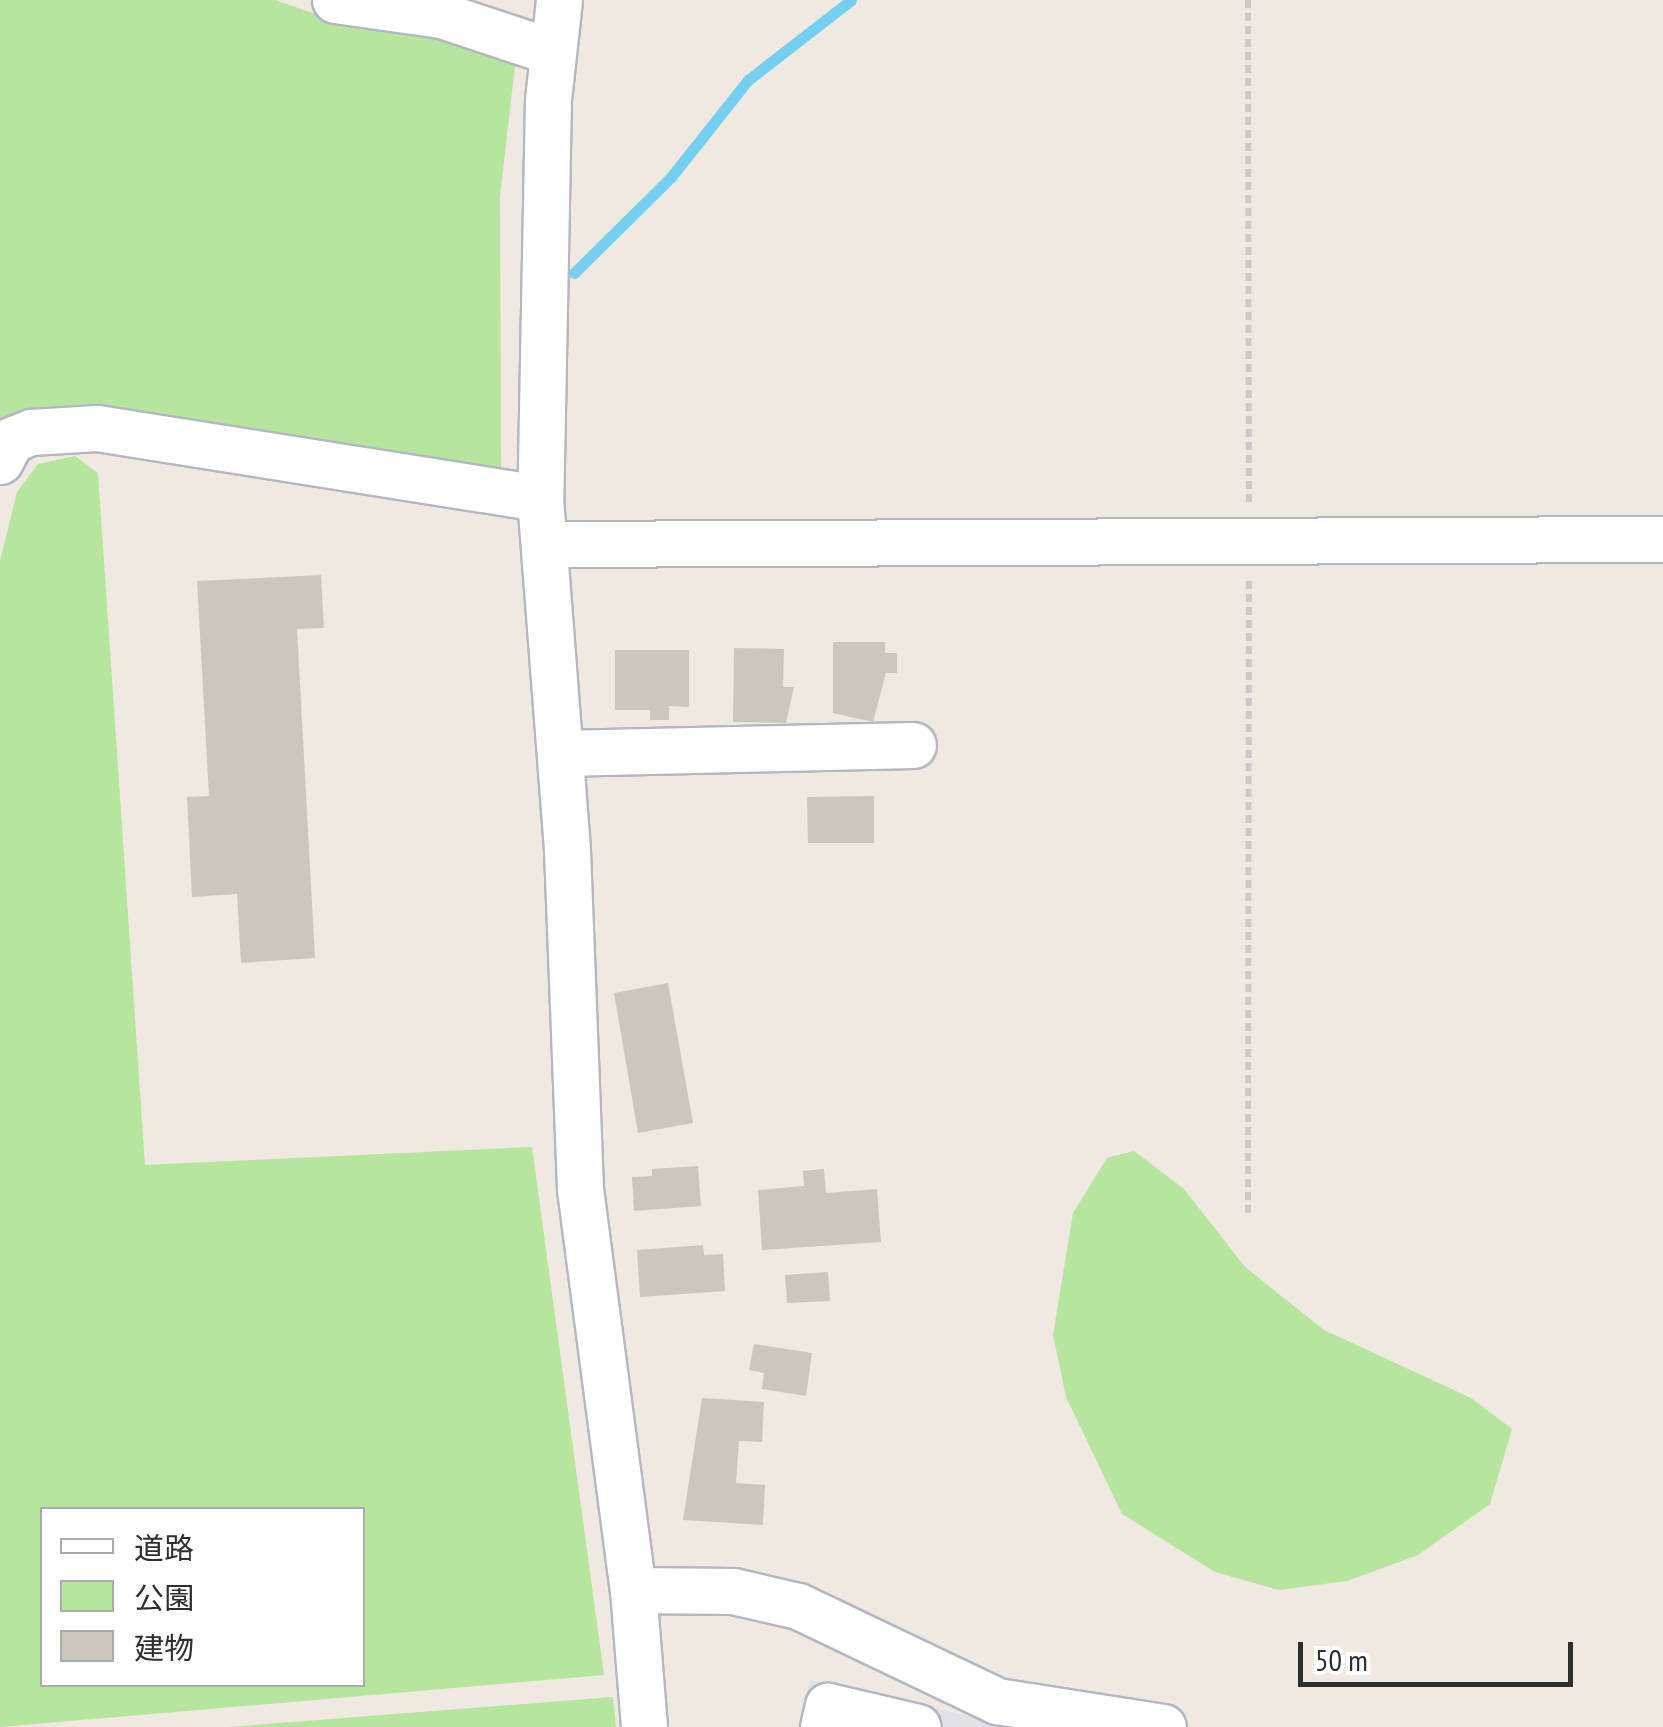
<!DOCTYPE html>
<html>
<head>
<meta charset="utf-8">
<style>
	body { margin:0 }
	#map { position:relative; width:1663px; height:1727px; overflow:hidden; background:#efe9e1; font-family:"PT Sans Narrow","Noto Sans JP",sans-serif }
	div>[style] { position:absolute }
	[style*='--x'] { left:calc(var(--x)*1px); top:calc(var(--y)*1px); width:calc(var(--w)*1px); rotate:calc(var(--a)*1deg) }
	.industrial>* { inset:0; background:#e3e1e8 }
	.green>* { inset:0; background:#b6e59e }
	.stream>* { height:11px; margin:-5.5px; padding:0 5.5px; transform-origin:5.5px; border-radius:5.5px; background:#75cff0 }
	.building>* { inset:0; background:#cbc7bf }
	.path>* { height:6px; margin-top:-3px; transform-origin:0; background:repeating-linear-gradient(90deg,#c9c9c9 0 8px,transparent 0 13px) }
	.roads { filter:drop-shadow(2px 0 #b4b7c1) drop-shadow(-2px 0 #b4b7c1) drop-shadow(0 2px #b4b7c1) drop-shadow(0 -2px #b4b7c1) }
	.minor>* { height:45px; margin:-22.5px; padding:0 22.5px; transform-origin:22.5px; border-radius:22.5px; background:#fff }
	span { translate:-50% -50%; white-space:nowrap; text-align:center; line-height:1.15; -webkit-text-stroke:10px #fff; paint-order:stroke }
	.legend { position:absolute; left:40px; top:1507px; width:325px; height:180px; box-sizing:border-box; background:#fff; border:2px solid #ababab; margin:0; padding:12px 18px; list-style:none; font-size:30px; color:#2e2e2e }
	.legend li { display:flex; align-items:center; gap:20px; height:50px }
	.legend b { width:50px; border:2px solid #ababab }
	.scale { position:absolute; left:1298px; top:1642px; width:275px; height:45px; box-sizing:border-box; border:5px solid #2e2e2e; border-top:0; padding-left:12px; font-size:30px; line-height:35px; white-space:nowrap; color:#2e2e2e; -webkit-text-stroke:8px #fff; paint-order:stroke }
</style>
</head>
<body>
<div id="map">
	<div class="industrial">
		<i style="clip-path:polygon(810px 1680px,1019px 1727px,800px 1727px)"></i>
	</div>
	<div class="green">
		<i style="clip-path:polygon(0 0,275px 0,362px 30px,422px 27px,516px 57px,500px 196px,501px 469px,82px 410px,23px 409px,0 420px)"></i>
		<i style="clip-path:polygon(evenodd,75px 456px,98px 473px,145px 1165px,532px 1147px,604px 1675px,0 1727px,0 561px,17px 492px,38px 464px,75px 456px,42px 1510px,362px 1510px,362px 1684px,42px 1684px,42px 1510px)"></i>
		<i style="clip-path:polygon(1134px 1151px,1184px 1189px,1245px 1267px,1324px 1330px,1471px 1398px,1512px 1429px,1490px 1504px,1418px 1555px,1347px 1581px,1279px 1590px,1215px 1572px,1122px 1514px,1066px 1397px,1053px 1335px,1073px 1213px,1107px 1158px)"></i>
		<i style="clip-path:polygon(613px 1697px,616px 1727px,229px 1727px)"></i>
	</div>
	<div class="stream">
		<i style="--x:574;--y:273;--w:136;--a:-44.7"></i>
		<i style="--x:671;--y:177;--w:124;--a:-51.6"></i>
		<i style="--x:748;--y:80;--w:130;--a:-37.8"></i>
	</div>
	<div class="building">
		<i style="clip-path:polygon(321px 575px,324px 628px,297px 629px,315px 958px,241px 963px,237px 894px,192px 897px,187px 797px,209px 796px,197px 581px)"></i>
		<i style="clip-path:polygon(833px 642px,885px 642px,885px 653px,897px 653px,897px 673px,886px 673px,873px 722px,833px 713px)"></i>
		<i style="clip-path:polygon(734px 648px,784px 649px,783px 687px,794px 687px,786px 723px,733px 722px)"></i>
		<i style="clip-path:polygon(615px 650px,689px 650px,689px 707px,669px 706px,669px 720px,650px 720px,650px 710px,615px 710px)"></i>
		<i style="clip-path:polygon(874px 796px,874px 843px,808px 843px,807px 797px)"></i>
		<i style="clip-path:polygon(668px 983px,693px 1123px,638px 1133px,614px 993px)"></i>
		<i style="clip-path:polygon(698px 1166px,701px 1206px,634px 1211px,632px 1177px,652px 1176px,652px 1169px)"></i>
		<i style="clip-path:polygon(824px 1169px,826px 1193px,877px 1189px,881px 1242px,762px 1250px,758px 1190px,804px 1186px,803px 1171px)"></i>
		<i style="clip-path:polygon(703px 1245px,704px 1255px,723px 1254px,725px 1291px,640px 1297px,637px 1250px)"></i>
		<i style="clip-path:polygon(828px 1272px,830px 1301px,787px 1303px,785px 1275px)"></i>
		<i style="clip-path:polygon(754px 1344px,812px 1353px,806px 1396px,762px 1389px,764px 1373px,749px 1370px)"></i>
		<i style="clip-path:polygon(702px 1398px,764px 1402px,762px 1442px,739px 1441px,736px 1483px,765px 1485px,763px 1525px,683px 1520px)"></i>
	</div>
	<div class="path">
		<i style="--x:1248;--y:0;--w:504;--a:89.89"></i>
		<i style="--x:1248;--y:1213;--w:632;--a:-89.91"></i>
	</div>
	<div class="roads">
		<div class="minor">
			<i style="--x:335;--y:0;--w:107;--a:8.1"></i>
			<i style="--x:441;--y:15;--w:118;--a:18.3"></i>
			<i style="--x:559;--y:0;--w:100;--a:96.3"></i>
			<i style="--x:548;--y:99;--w:399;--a:91.1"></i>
			<i style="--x:540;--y:498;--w:353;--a:85.6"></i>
			<i style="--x:567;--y:850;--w:339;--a:87.8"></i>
			<i style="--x:580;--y:1189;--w:404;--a:82.5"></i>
			<i style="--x:633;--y:1590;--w:137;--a:85.4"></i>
			<i style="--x:0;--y:461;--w:24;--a:-62"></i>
			<i style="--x:11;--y:440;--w:22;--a:-22"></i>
			<i style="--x:31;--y:432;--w:66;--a:-3.5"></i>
			<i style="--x:97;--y:428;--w:448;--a:9"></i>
			<i style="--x:547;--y:544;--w:1116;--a:-0.26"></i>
			<i style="--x:561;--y:753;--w:352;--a:-1.3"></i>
			<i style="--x:633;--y:1590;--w:100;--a:0.6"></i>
			<i style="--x:733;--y:1591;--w:67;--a:13"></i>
			<i style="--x:798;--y:1606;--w:221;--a:25.5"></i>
			<i style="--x:997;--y:1701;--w:168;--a:8.9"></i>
			<i style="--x:823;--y:1727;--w:22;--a:-77"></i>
			<i style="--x:828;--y:1706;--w:92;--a:13.1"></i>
		</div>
	</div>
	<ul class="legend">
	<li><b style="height:12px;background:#fff"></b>道路</li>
	<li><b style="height:28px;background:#b6e59e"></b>公園</li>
	<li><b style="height:28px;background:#cbc7bf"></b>建物</li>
	</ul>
	<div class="scale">50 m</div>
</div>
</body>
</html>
